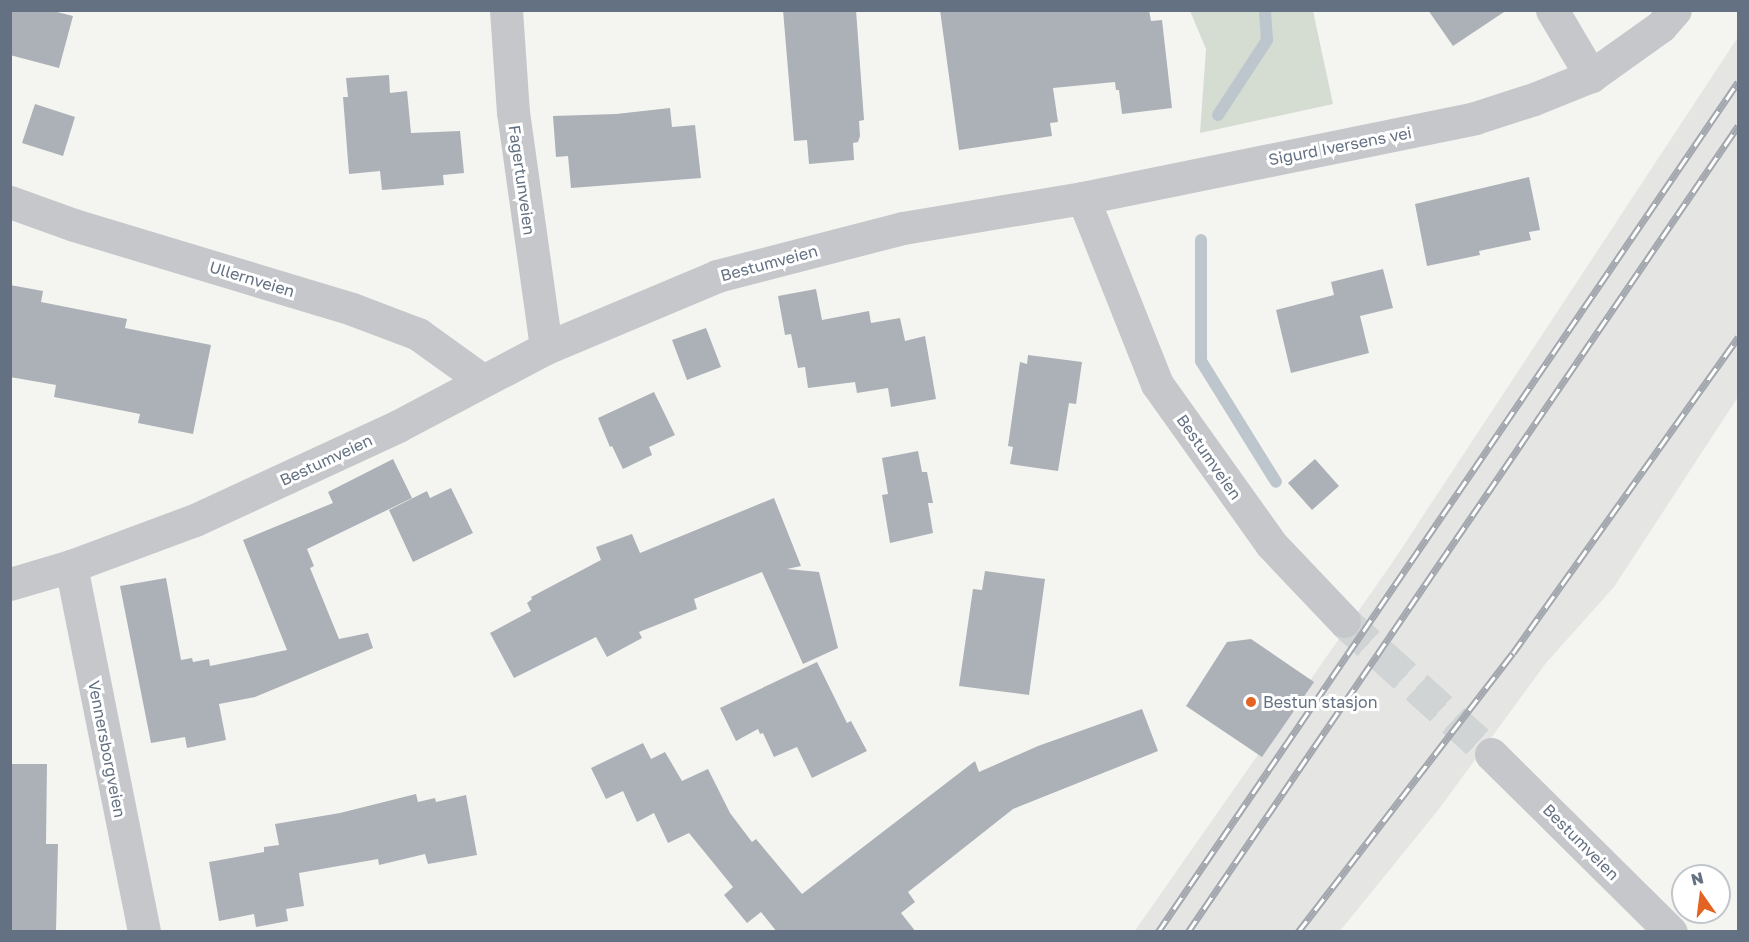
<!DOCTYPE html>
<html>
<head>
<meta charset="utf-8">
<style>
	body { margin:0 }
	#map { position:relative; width:1749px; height:942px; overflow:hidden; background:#f4f5f1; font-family:"Golos Text",sans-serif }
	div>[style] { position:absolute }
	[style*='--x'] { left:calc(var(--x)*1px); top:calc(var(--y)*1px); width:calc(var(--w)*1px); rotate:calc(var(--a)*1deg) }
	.built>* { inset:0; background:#e5e6e4 }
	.green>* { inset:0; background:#d5dcd2 }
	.stream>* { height:12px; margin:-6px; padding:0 6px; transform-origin:6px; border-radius:6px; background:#bdc6cc }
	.building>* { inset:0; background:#abb1b7 }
	.minor-tunnel>* { height:33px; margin-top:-16.5px; transform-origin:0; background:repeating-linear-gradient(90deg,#d0d4d5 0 33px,transparent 0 49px) }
	.minor>* { height:33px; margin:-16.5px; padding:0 16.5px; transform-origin:16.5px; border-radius:16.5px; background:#c5c7cb }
	.rail>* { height:7px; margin-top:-3.5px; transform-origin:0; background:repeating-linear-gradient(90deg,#fff 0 14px,#a3a7ae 0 28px); box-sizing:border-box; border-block:2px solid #a3a7ae }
	.dots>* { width:16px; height:16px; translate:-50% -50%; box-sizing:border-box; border:3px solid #fff; border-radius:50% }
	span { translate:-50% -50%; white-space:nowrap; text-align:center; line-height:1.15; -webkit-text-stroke:6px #fff; paint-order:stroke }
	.street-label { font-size:16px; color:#647182 }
	.poi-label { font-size:16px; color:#647182 }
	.left { translate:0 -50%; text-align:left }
	.frame { position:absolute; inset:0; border:12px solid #647182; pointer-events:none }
	.north { position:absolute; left:1671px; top:864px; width:60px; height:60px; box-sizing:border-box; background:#fff; border:2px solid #c1c6cd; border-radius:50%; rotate:346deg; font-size:16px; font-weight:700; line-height:24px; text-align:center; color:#647182 }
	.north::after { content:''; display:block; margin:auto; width:21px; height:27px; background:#e36323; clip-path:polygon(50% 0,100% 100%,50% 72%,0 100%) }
</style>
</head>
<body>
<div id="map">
	<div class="built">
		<i style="clip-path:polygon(1738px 37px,1738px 397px,1614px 587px,1546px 663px,1439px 809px,1340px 931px,1134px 932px,1392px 563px)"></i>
	</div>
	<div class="green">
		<i style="clip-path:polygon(1190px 11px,1313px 11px,1333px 104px,1200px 133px,1206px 49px)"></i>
	</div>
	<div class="stream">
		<i style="--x:1218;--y:115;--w:90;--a:-56.8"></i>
		<i style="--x:1267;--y:40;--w:30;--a:-94"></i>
		<i style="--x:1201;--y:240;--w:121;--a:90"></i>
		<i style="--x:1201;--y:361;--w:142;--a:58.2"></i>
	</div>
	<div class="building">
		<i style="clip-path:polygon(10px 10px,49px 10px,73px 16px,59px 68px,10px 55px)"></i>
		<i style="clip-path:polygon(783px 10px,856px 10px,864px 120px,859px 121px,860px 136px,858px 142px,853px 143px,854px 160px,809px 164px,807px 140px,794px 141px)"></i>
		<i style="clip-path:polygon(940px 10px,1149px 10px,1151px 21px,1162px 20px,1172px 108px,1122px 114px,1119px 90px,1116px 90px,1115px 82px,1053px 88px,1058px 122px,1050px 123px,1052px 136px,959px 150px)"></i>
		<i style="clip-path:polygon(1428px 10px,1507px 10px,1453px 46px)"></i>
		<i style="clip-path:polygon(389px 75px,390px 93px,407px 91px,411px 133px,460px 131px,464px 173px,443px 175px,444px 185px,382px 190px,380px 171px,349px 174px,343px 97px,348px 97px,346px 78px)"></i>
		<i style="clip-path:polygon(35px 104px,75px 117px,63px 156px,22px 143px)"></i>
		<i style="clip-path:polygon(670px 108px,672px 127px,695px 125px,701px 178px,571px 188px,568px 156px,556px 157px,553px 116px,616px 114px)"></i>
		<i style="clip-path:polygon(1529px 177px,1540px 230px,1529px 232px,1531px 240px,1479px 251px,1480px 255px,1427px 266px,1415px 204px)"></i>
		<i style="clip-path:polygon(1383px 269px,1393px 308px,1360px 316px,1369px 353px,1291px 373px,1276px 310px,1334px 295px,1331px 282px)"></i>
		<i style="clip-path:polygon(10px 285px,43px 291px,41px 302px,127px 319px,125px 328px,211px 345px,193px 434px,138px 423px,140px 414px,54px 397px,56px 385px,10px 377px)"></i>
		<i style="clip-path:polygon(816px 289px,822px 320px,869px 311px,871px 323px,900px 318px,905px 341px,925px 336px,936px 399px,891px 407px,888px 388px,857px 393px,855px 382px,808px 388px,805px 367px,798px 368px,791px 334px,785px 335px,778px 296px)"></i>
		<i style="clip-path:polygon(706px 328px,721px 367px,687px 380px,672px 340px)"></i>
		<i style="clip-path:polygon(1028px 355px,1082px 362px,1076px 404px,1069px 403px,1058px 471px,1010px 464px,1013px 447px,1008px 446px,1020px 362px,1027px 364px)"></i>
		<i style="clip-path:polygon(654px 392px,675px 435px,649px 447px,652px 455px,623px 469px,612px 446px,610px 447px,598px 418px)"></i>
		<i style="clip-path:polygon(918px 451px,922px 472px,927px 472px,933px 503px,928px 503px,933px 533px,890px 543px,882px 495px,888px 494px,882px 458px)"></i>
		<i style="clip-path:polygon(393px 459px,412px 498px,307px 549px,314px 566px,310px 568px,339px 639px,368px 633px,373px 648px,255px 697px,219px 704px,226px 740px,187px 748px,185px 737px,151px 743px,120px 586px,166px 578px,181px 660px,192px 658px,193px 662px,209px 659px,210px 666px,287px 650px,243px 540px,333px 503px,328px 492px)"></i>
		<i style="clip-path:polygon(1315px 459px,1339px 486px,1312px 510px,1288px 483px)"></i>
		<i style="clip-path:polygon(451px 488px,473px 533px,413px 562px,389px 510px,427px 491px,430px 498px)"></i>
		<i style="clip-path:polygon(774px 498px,801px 566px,787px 569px,819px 572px,838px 648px,803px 664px,762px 572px,694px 599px,697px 609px,639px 632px,642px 638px,607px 657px,596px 637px,514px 678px,490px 633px,531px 611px,527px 603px,532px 599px,531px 597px,601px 560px,596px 547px,632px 534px,640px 553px)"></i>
		<i style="clip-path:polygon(985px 571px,1045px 579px,1029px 695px,959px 686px,973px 589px,982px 590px)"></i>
		<i style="clip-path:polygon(1251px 639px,1314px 682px,1262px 757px,1186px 706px,1227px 642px)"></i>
		<i style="clip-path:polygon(817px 662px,847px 723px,851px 721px,867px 751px,812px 778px,797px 747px,774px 757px,763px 733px,760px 734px,758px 729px,736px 741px,720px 708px)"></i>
		<i style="clip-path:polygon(1142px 709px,1158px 751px,1013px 809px,908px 892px,915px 902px,901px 913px,916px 932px,777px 932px,761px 912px,747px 923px,724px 895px,733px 887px,689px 833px,668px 843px,654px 813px,637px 822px,623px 791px,606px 799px,591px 768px,643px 743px,651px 759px,665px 752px,682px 781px,708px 769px,730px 813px,752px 842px,756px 839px,802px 894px,975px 761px,979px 772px,1038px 746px)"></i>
		<i style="clip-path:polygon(10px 764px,47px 764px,46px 844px,58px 844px,56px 932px,10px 932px)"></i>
		<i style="clip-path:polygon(416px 794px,418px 802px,435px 798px,436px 802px,466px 795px,477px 855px,428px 864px,425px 854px,379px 865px,378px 859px,299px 873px,304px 906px,286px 909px,288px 921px,256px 927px,254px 914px,219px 921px,209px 862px,264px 852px,264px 847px,279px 845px,275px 824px,340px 813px)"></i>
	</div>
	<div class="minor-tunnel">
		<i style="--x:1344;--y:621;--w:198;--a:42.1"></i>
	</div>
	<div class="minor">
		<i style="--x:506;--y:10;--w:102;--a:86.1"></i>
		<i style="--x:513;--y:112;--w:238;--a:82"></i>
		<i style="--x:1552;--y:10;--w:77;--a:59.4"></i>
		<i style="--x:1083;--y:198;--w:200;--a:68.3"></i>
		<i style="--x:1157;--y:384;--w:196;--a:54.5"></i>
		<i style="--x:1271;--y:544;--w:106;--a:46.5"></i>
		<i style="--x:10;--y:202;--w:68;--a:19.8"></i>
		<i style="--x:74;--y:225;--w:290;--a:16.8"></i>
		<i style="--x:352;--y:309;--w:71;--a:20.7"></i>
		<i style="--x:418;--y:334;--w:79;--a:35.7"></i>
		<i style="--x:71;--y:566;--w:373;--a:78.7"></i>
		<i style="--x:10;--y:584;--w:64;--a:-16.4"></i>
		<i style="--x:71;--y:566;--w:132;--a:-20.4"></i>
		<i style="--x:195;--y:520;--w:224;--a:-24.8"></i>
		<i style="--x:398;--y:426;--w:167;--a:-27.8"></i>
		<i style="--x:546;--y:348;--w:186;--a:-22.8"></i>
		<i style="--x:717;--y:276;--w:192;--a:-14.5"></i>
		<i style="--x:903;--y:228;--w:182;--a:-9.5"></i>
		<i style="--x:1083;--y:198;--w:400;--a:-11.5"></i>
		<i style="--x:1475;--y:118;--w:62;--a:-17.9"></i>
		<i style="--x:1534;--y:99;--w:61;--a:-22"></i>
		<i style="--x:1591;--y:76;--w:86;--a:-35.5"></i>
		<i style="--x:1661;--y:26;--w:21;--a:-49"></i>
		<i style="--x:1491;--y:754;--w:253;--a:44.7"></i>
	</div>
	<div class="rail">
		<i style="--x:1158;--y:932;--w:1029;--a:-55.69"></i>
		<i style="--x:1188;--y:932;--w:976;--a:-55.69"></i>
		<i style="--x:1298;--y:932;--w:352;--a:-52.4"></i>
		<i style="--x:1513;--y:653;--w:388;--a:-54.5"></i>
	</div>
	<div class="dots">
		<i style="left:1251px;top:702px;background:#e36323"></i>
	</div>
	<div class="street-label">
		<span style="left:1340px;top:146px;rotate:-11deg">Sigurd Iversens vei</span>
		<span style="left:522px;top:180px;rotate:82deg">Fagertunveien</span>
		<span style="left:769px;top:263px;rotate:-15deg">Bestumveien</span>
		<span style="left:252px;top:279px;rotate:17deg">Ullernveien</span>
		<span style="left:1209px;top:457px;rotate:55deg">Bestumveien</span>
		<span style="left:326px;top:460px;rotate:-25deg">Bestumveien</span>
		<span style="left:107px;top:749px;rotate:79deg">Vennersborgveien</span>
		<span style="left:1581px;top:842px;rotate:45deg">Bestumveien</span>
	</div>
	<div class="poi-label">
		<span class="left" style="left:1263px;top:702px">Bestun stasjon</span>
	</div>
	<div class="frame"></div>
	<div class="north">N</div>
</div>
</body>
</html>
